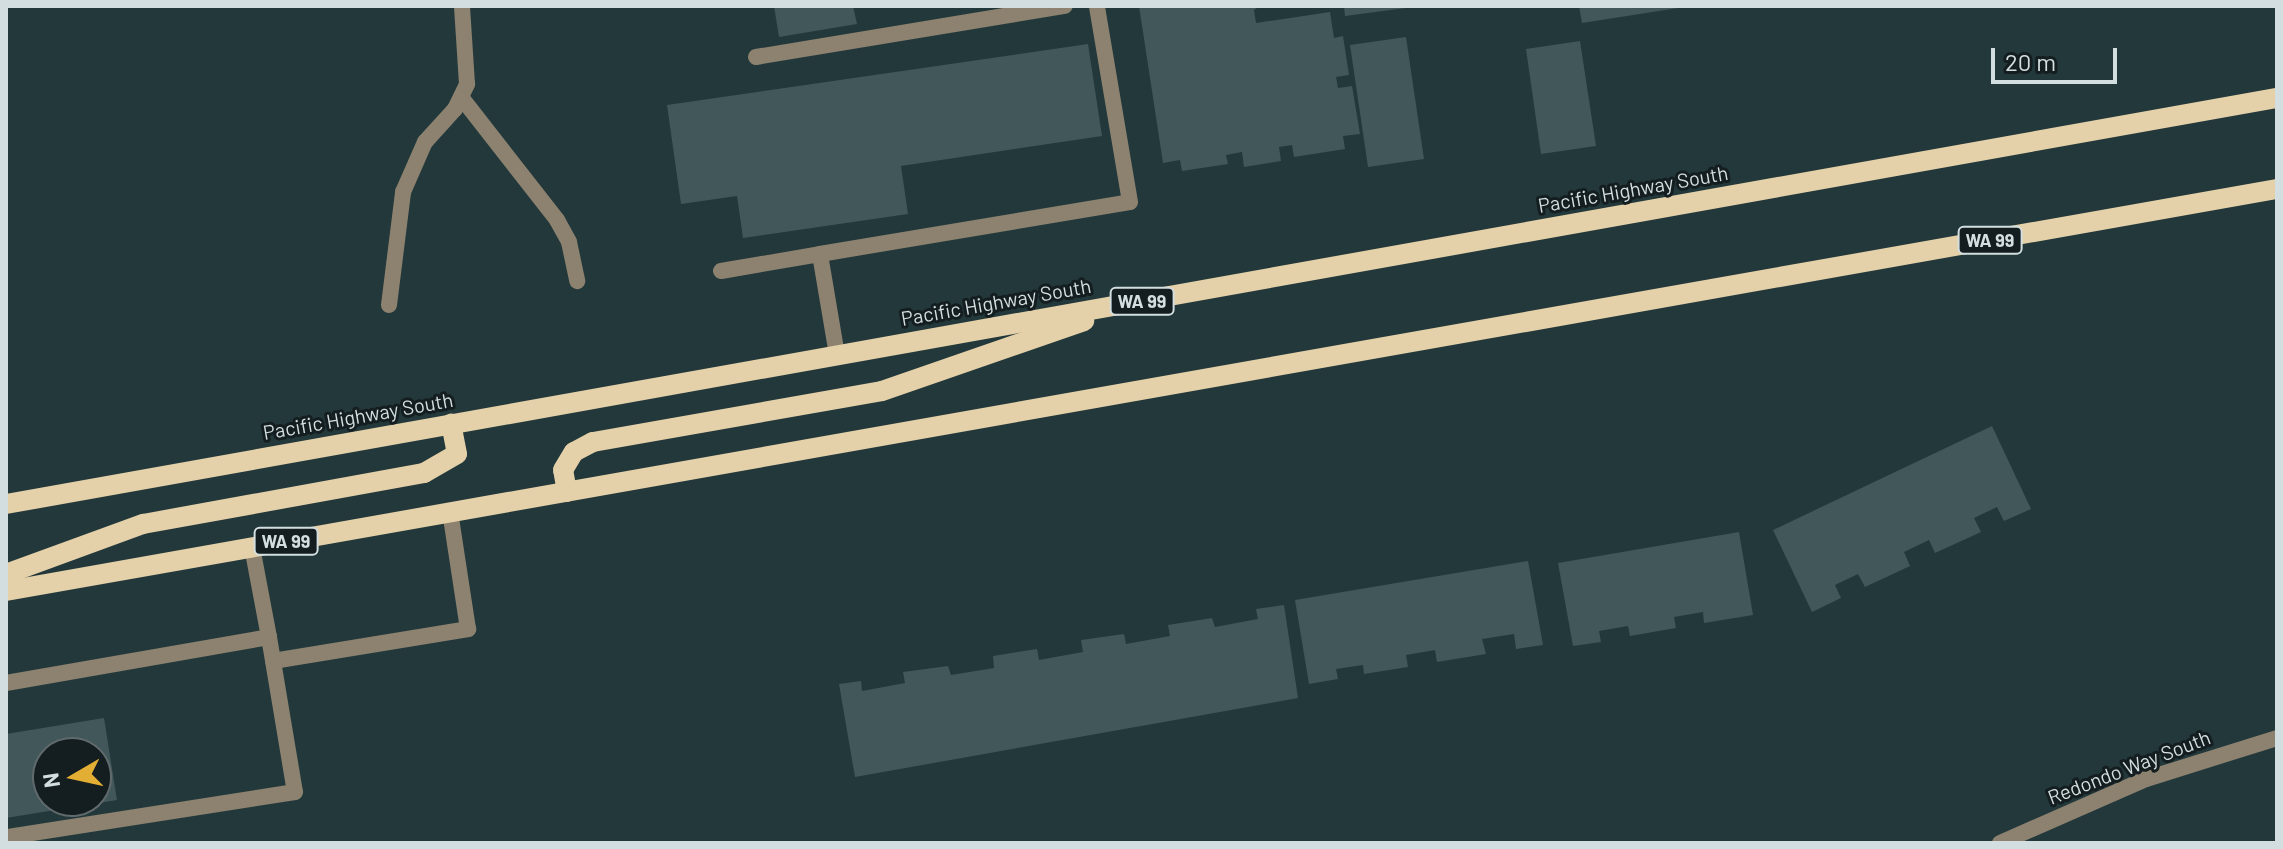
<!DOCTYPE html>
<html>
<head>
<meta charset="utf-8">
<style>
	body { margin:0 }
	#map { position:relative; width:2283px; height:849px; overflow:hidden; background:#23383b; font-family:Barlow,sans-serif }
	div>[style] { position:absolute }
	[style*='--x'] { left:calc(var(--x)*1px); top:calc(var(--y)*1px); width:calc(var(--w)*1px); rotate:calc(var(--a)*1deg) }
	.building>* { inset:0; background:#41575a }
	.service>* { height:16px; margin:-8px; padding:0 8px; transform-origin:8px; border-radius:8px; background:#8c826f }
	.minor>* { height:16px; margin:-8px; padding:0 8px; transform-origin:8px; border-radius:8px; background:#8c826f }
	.tertiary>* { height:16px; margin:-8px; padding:0 8px; transform-origin:8px; border-radius:8px; background:#8c826f }
	.primary>* { height:20px; margin:-10px; padding:0 10px; transform-origin:10px; border-radius:10px; background:#e5d1a9 }
	span { translate:-50% -50%; white-space:nowrap; text-align:center; line-height:1.15; -webkit-text-stroke:6px #141d1f; paint-order:stroke }
	.shield-label span { padding:2px 6px; background:#141d1f; border:2px solid; border-radius:6px; -webkit-text-stroke-width:0 }
	.shield-label { font-size:18px; color:#d2dee0; font-weight:700 }
	.street-label { font-size:20px; color:#d2dee0 }
	.frame { position:absolute; inset:0; border:8px solid #d2dee0; pointer-events:none }
	.north { position:absolute; left:32px; top:737px; width:80px; height:80px; box-sizing:border-box; background:#141d1f; border:2px solid #606a6c; border-radius:50%; rotate:261deg; font-size:22px; font-weight:700; line-height:32px; text-align:center; color:#d2dee0 }
	.north::after { content:''; display:block; margin:auto; width:28px; height:36px; background:#e3ae34; clip-path:polygon(50% 0,100% 100%,50% 72%,0 100%) }
	.scale { position:absolute; left:1991px; top:48px; width:126px; height:36px; box-sizing:border-box; border:4px solid #d2dee0; border-top:0; padding-left:10px; font-size:24px; line-height:28px; white-space:nowrap; color:#d2dee0; -webkit-text-stroke:6px #141d1f; paint-order:stroke }
</style>
</head>
<body>
<div id="map">
	<div class="building">
		<i style="clip-path:polygon(774px 6px,853px 6px,857px 24px,779px 37px)"></i>
		<i style="clip-path:polygon(1139px 6px,1260px 6px,1254px 10px,1256px 23px,1330px 12px,1334px 38px,1343px 36px,1349px 75px,1336px 77px,1338px 88px,1352px 86px,1360px 134px,1343px 136px,1345px 149px,1294px 157px,1292px 145px,1279px 147px,1281px 161px,1244px 167px,1242px 152px,1226px 155px,1228px 164px,1182px 171px,1180px 160px,1163px 163px)"></i>
		<i style="clip-path:polygon(1344px 6px,1405px 6px,1406px 8px,1345px 16px)"></i>
		<i style="clip-path:polygon(1579px 6px,1678px 6px,1678px 8px,1582px 23px)"></i>
		<i style="clip-path:polygon(1406px 37px,1424px 159px,1368px 167px,1350px 45px)"></i>
		<i style="clip-path:polygon(1580px 41px,1596px 146px,1541px 154px,1526px 49px)"></i>
		<i style="clip-path:polygon(1088px 44px,1102px 136px,901px 166px,908px 214px,743px 238px,737px 196px,681px 204px,667px 105px)"></i>
		<i style="clip-path:polygon(1992px 426px,2031px 509px,2004px 521px,1997px 507px,1974px 518px,1981px 532px,1935px 553px,1929px 540px,1904px 552px,1910px 566px,1865px 587px,1858px 574px,1835px 585px,1841px 598px,1812px 612px,1773px 530px)"></i>
		<i style="clip-path:polygon(1739px 532px,1753px 615px,1704px 623px,1703px 612px,1674px 617px,1676px 628px,1630px 636px,1628px 626px,1599px 631px,1601px 642px,1573px 646px,1558px 563px)"></i>
		<i style="clip-path:polygon(1528px 561px,1543px 645px,1516px 649px,1514px 634px,1482px 639px,1486px 654px,1437px 662px,1435px 650px,1406px 655px,1408px 667px,1364px 674px,1363px 665px,1336px 669px,1338px 679px,1309px 684px,1295px 600px)"></i>
		<i style="clip-path:polygon(1284px 605px,1298px 698px,855px 777px,839px 684px,861px 681px,862px 691px,905px 683px,903px 672px,948px 666px,951px 675px,994px 668px,993px 656px,1037px 649px,1039px 660px,1083px 652px,1081px 640px,1124px 634px,1126px 644px,1170px 636px,1168px 625px,1212px 618px,1215px 627px,1258px 619px,1256px 609px)"></i>
		<i style="clip-path:polygon(evenodd,104px 718px,117px 800px,6px 818px,6px 734px,104px 718px,48px 753px,96px 753px,96px 801px,48px 801px,48px 753px)"></i>
	</div>
	<div class="service">
		<i style="--x:756;--y:57;--w:313;--a:-9.4"></i>
		<i style="--x:461;--y:97;--w:156;--a:52"></i>
		<i style="--x:557;--y:220;--w:25;--a:61"></i>
		<i style="--x:569;--y:242;--w:40;--a:78"></i>
		<i style="--x:721;--y:271;--w:100;--a:-9.7"></i>
		<i style="--x:837;--y:355;--w:102;--a:-99.6"></i>
		<i style="--x:820;--y:254;--w:314;--a:-9.5"></i>
		<i style="--x:1130;--y:202;--w:199;--a:-99.6"></i>
		<i style="--x:252;--y:547;--w:92;--a:79.3"></i>
		<i style="--x:273;--y:661;--w:198;--a:-9.3"></i>
		<i style="--x:468;--y:629;--w:118;--a:-98.7"></i>
		<i style="--x:6;--y:683;--w:267;--a:-9.9"></i>
		<i style="--x:269;--y:637;--w:157;--a:80.5"></i>
		<i style="--x:295;--y:792;--w:292;--a:171.1"></i>
	</div>
	<div class="minor">
		<i style="--x:389;--y:305;--w:114;--a:-82.9"></i>
		<i style="--x:403;--y:192;--w:55;--a:-66.3"></i>
		<i style="--x:425;--y:142;--w:45;--a:-47.7"></i>
		<i style="--x:455;--y:109;--w:28;--a:-64"></i>
		<i style="--x:467;--y:84;--w:78;--a:-93.7"></i>
	</div>
	<div class="tertiary">
		<i style="--x:2000;--y:843;--w:159;--a:-23.7"></i>
		<i style="--x:2146;--y:779;--w:137;--a:-17.4"></i>
	</div>
	<div class="primary">
		<i style="--x:567;--y:492;--w:22;--a:-100"></i>
		<i style="--x:563;--y:470;--w:21;--a:-59"></i>
		<i style="--x:574;--y:452;--w:21;--a:-28"></i>
		<i style="--x:593;--y:442;--w:293;--a:-10"></i>
		<i style="--x:882;--y:391;--w:214;--a:-19.1"></i>
		<i style="--x:6;--y:504;--w:2307;--a:-10.14"></i>
		<i style="--x:6;--y:574;--w:146;--a:-20.1"></i>
		<i style="--x:143;--y:524;--w:286;--a:-10.3"></i>
		<i style="--x:424;--y:473;--w:38;--a:-30"></i>
		<i style="--x:457;--y:454;--w:31;--a:-101"></i>
		<i style="--x:6;--y:591;--w:2306;--a:-10.04"></i>
	</div>
	<div class="shield-label">
		<span style="left:1990px;top:240px">WA 99</span>
		<span style="left:1142px;top:301px">WA 99</span>
		<span style="left:286px;top:541px">WA 99</span>
	</div>
	<div class="street-label">
		<span style="left:1633px;top:189px;rotate:-10deg">Pacific Highway South</span>
		<span style="left:996px;top:302px;rotate:-10deg">Pacific Highway South</span>
		<span style="left:358px;top:416px;rotate:-10deg">Pacific Highway South</span>
		<span style="left:2129px;top:767px;rotate:-21deg">Redondo Way South</span>
	</div>
	<div class="frame"></div>
	<div class="north">N</div>
	<div class="scale">20 m</div>
</div>
</body>
</html>
